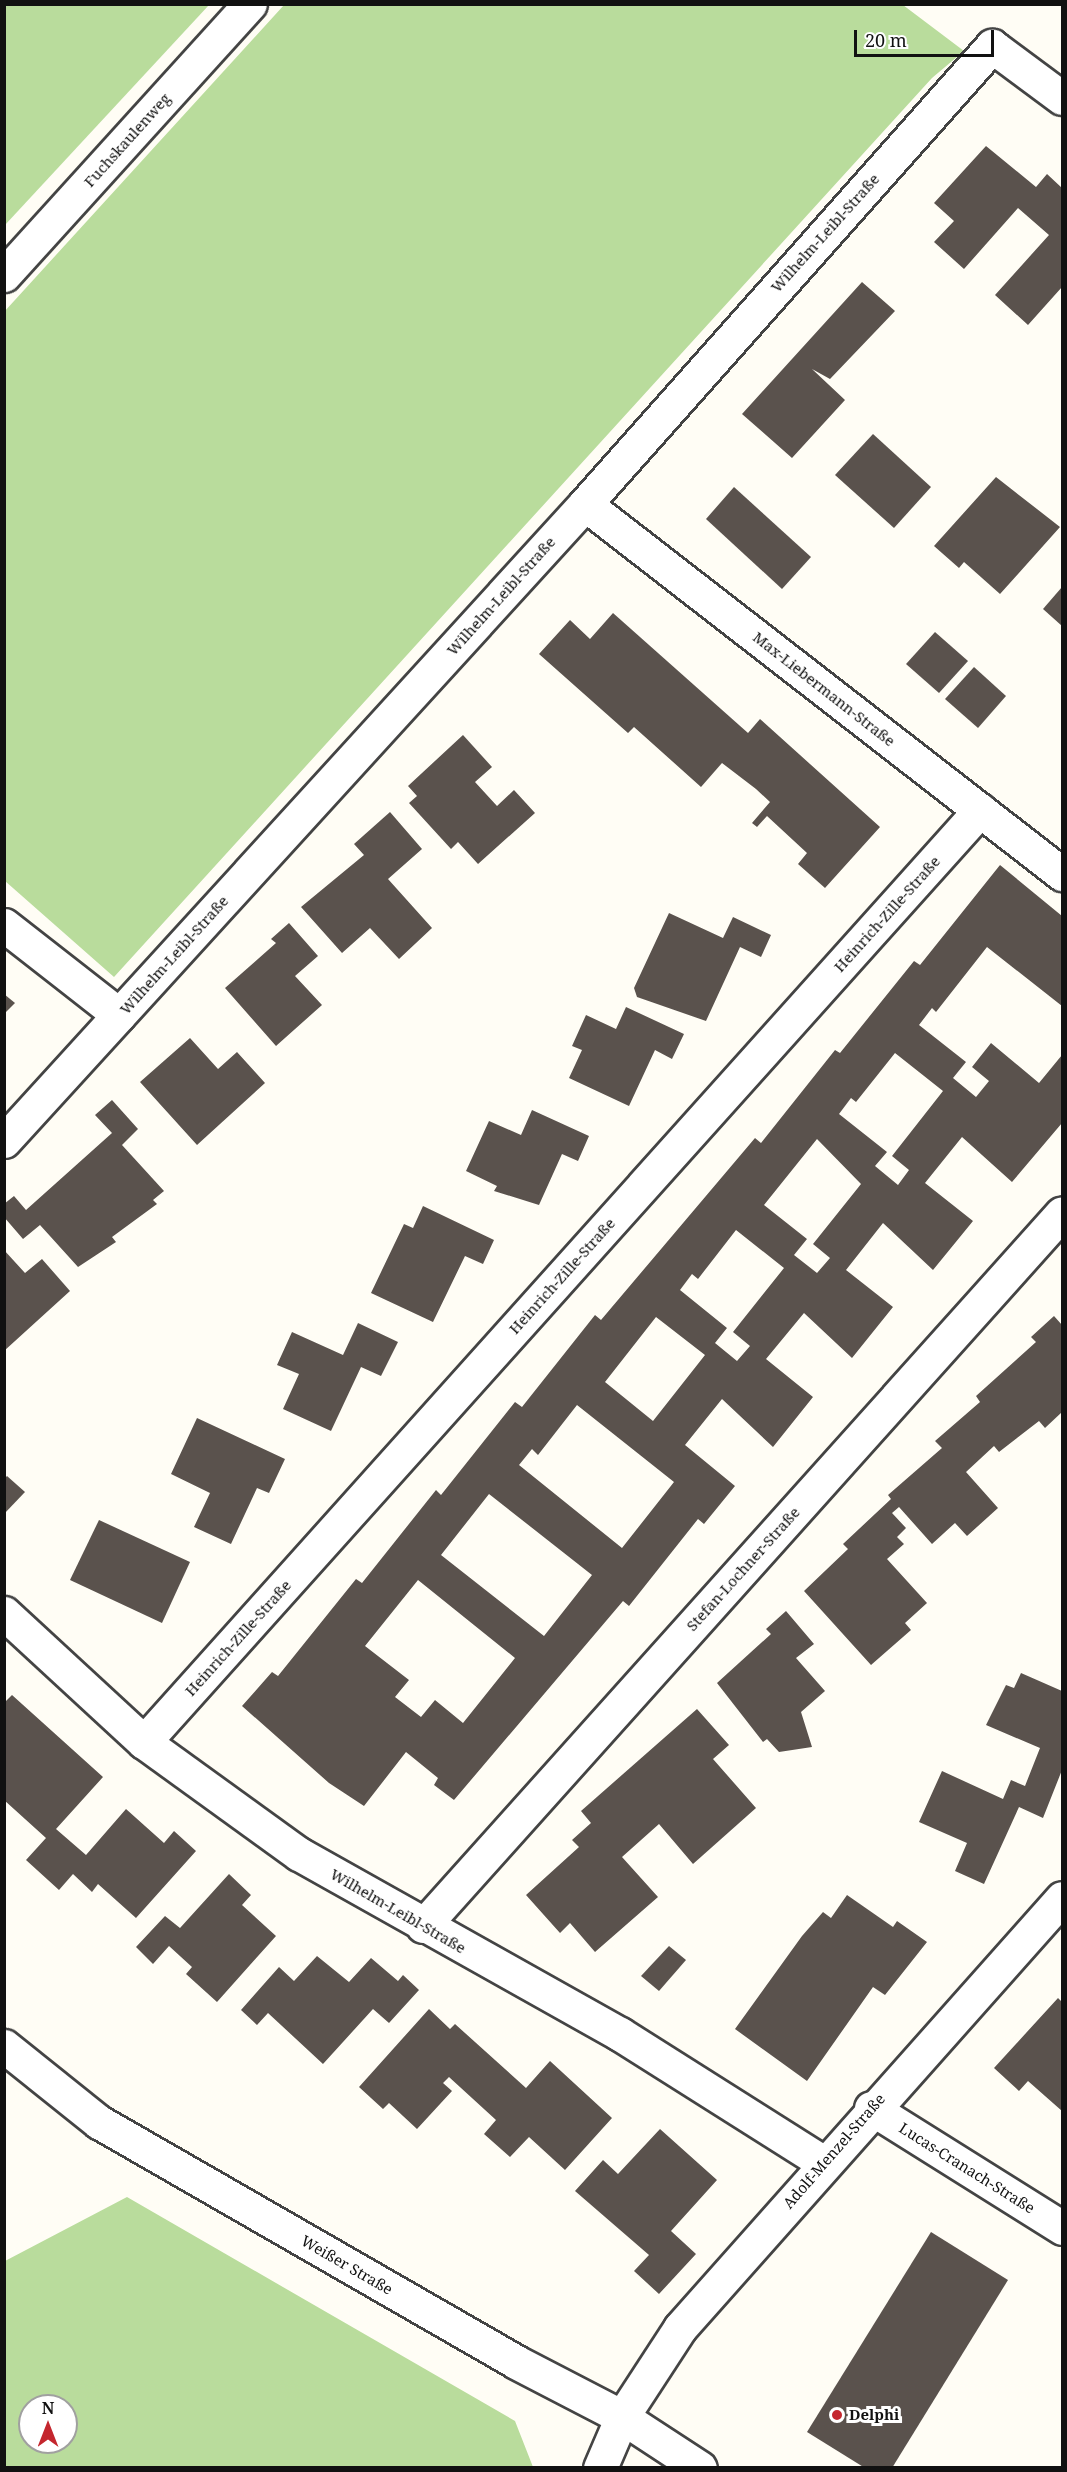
<!DOCTYPE html>
<html>
<head>
<meta charset="utf-8">
<style>
	body { margin:0 }
	#map { position:relative; width:1067px; height:2472px; overflow:hidden; background:#fffdf5; font-family:"Noto Serif",serif }
	div>[style] { position:absolute }
	[style*='--x'] { left:calc(var(--x)*1px); top:calc(var(--y)*1px); width:calc(var(--w)*1px); rotate:calc(var(--a)*1deg) }
	.forest>* { inset:0; background:#b9dc9c }
	.building>* { inset:0; background:#5a524d }
	.roads { filter:drop-shadow(2px 0 #444) drop-shadow(-2px 0 #444) drop-shadow(0 2px #444) drop-shadow(0 -2px #444) }
	.minor>* { height:33px; margin:-16.5px; padding:0 16.5px; transform-origin:16.5px; border-radius:16.5px; background:#fff }
	.dots>* { width:16px; height:16px; translate:-50% -50%; box-sizing:border-box; border:3px solid #fff; border-radius:50% }
	span { translate:-50% -50%; white-space:nowrap; text-align:center; line-height:1.15; -webkit-text-stroke:6px #fff; paint-order:stroke }
	.street-label { font-size:15px; color:#111 }
	.poi-label { font-size:15px; color:#111; font-weight:700 }
	.left { translate:0 -50%; text-align:left }
	.frame { position:absolute; inset:0; border:6px solid #111; pointer-events:none }
	.north { position:absolute; left:18px; top:2394px; width:60px; height:60px; box-sizing:border-box; background:#fff; border:2px solid #a0a0a0; border-radius:50%; rotate:0deg; font-size:16px; font-weight:700; line-height:24px; text-align:center; color:#111 }
	.north::after { content:''; display:block; margin:auto; width:21px; height:27px; background:#c4262e; clip-path:polygon(50% 0,100% 100%,50% 72%,0 100%) }
	.scale { position:absolute; left:854px; top:30px; width:140px; height:27px; box-sizing:border-box; border:3px solid #111; border-top:0; padding-left:8px; font-size:18px; line-height:21px; white-space:nowrap; color:#111; -webkit-text-stroke:4px #fff; paint-order:stroke }
</style>
</head>
<body>
<div id="map">
	<div class="forest">
		<i style="clip-path:polygon(5px 4px,209px 5px,5px 225px,4px 5px)"></i>
		<i style="clip-path:polygon(284px 5px,903px 5px,964px 51px,932px 78px,114px 977px,5px 881px,4px 312px)"></i>
		<i style="clip-path:polygon(evenodd,127px 2197px,515px 2421px,533px 2467px,5px 2467px,5px 2261px,127px 2197px,30px 2406px,66px 2406px,66px 2442px,30px 2442px,30px 2406px)"></i>
	</div>
	<div class="building">
		<i style="clip-path:polygon(986px 146px,1036px 187px,1047px 174px,1062px 188px,1062px 287px,1028px 325px,995px 295px,1049px 235px,1018px 208px,964px 269px,934px 242px,954px 221px,934px 203px)"></i>
		<i style="clip-path:polygon(862px 282px,895px 311px,830px 379px,812px 369px,845px 400px,792px 458px,742px 414px)"></i>
		<i style="clip-path:polygon(873px 434px,931px 487px,894px 528px,835px 475px)"></i>
		<i style="clip-path:polygon(996px 477px,1060px 527px,1000px 594px,964px 562px,959px 568px,934px 546px)"></i>
		<i style="clip-path:polygon(734px 487px,811px 557px,782px 589px,706px 519px)"></i>
		<i style="clip-path:polygon(1062px 587px,1062px 626px,1043px 609px)"></i>
		<i style="clip-path:polygon(613px 613px,748px 733px,760px 719px,880px 827px,825px 888px,798px 864px,807px 853px,767px 816px,757px 827px,752px 823px,770px 802px,756px 789px,722px 763px,701px 787px,634px 727px,628px 733px,539px 654px,570px 620px,590px 639px)"></i>
		<i style="clip-path:polygon(935px 632px,968px 661px,939px 693px,906px 664px)"></i>
		<i style="clip-path:polygon(974px 667px,1006px 696px,978px 728px,945px 699px)"></i>
		<i style="clip-path:polygon(463px 735px,492px 767px,475px 782px,497px 806px,514px 790px,535px 813px,478px 864px,458px 842px,451px 849px,409px 803px,417px 796px,408px 786px)"></i>
		<i style="clip-path:polygon(390px 812px,422px 849px,388px 879px,432px 928px,399px 959px,370px 928px,342px 953px,301px 907px,364px 855px,354px 844px)"></i>
		<i style="clip-path:polygon(evenodd,1000px 865px,1062px 916px,1062px 1006px,987px 947px,936px 1012px,932px 1008px,919px 1025px,966px 1062px,953px 1078px,976px 1097px,989px 1081px,972px 1067px,991px 1043px,1039px 1083px,1062px 1055px,1062px 1123px,1012px 1182px,962px 1137px,925px 1183px,973px 1221px,933px 1270px,883px 1223px,846px 1270px,893px 1307px,852px 1358px,804px 1313px,766px 1359px,813px 1397px,773px 1447px,722px 1399px,685px 1445px,735px 1486px,704px 1524px,698px 1519px,629px 1606px,623px 1601px,454px 1800px,434px 1785px,438px 1778px,406px 1752px,364px 1806px,329px 1783px,242px 1706px,272px 1672px,278px 1676px,356px 1579px,362px 1583px,436px 1490px,441px 1495px,515px 1402px,522px 1407px,595px 1315px,601px 1320px,755px 1138px,761px 1143px,835px 1050px,840px 1053px,914px 961px,920px 965px,1000px 865px,895px 1053px,943px 1091px,892px 1156px,909px 1170px,898px 1185px,875px 1166px,887px 1152px,839px 1114px,851px 1098px,856px 1102px,895px 1053px,1000px 865px,817px 1139px,861px 1184px,813px 1244px,830px 1258px,817px 1273px,794px 1255px,807px 1239px,764px 1205px,817px 1139px,1000px 865px,736px 1230px,784px 1268px,733px 1332px,750px 1346px,737px 1361px,715px 1343px,727px 1328px,680px 1290px,692px 1274px,698px 1279px,736px 1230px,1000px 865px,656px 1317px,705px 1355px,653px 1421px,605px 1382px,656px 1317px,1000px 865px,577px 1405px,674px 1482px,622px 1548px,519px 1465px,532px 1449px,538px 1455px,577px 1405px,1000px 865px,489px 1494px,592px 1575px,544px 1636px,441px 1555px,489px 1494px,1000px 865px,418px 1580px,515px 1658px,463px 1723px,435px 1700px,421px 1717px,395px 1697px,409px 1680px,365px 1646px,418px 1580px)"></i>
		<i style="clip-path:polygon(669px 913px,723px 938px,733px 917px,771px 935px,761px 957px,740px 947px,706px 1021px,637px 997px,634px 988px)"></i>
		<i style="clip-path:polygon(289px 923px,318px 956px,295px 976px,322px 1005px,276px 1046px,225px 988px,276px 943px,271px 939px)"></i>
		<i style="clip-path:polygon(4px 994px,15px 1003px,4px 1014px)"></i>
		<i style="clip-path:polygon(626px 1007px,684px 1034px,672px 1059px,655px 1050px,629px 1106px,569px 1078px,582px 1050px,572px 1046px,586px 1015px,616px 1029px)"></i>
		<i style="clip-path:polygon(190px 1038px,218px 1069px,237px 1052px,265px 1083px,197px 1145px,140px 1082px)"></i>
		<i style="clip-path:polygon(112px 1100px,138px 1129px,122px 1145px,164px 1191px,153px 1200px,157px 1204px,112px 1237px,116px 1242px,78px 1267px,40px 1225px,23px 1239px,4px 1217px,4px 1204px,14px 1196px,26px 1210px,112px 1133px,95px 1115px)"></i>
		<i style="clip-path:polygon(532px 1110px,589px 1136px,578px 1161px,562px 1154px,539px 1205px,494px 1191px,497px 1186px,466px 1171px,489px 1121px,521px 1135px)"></i>
		<i style="clip-path:polygon(423px 1206px,494px 1240px,483px 1264px,465px 1256px,433px 1322px,371px 1293px,404px 1224px,413px 1228px)"></i>
		<i style="clip-path:polygon(4px 1250px,25px 1273px,42px 1259px,70px 1291px,4px 1351px)"></i>
		<i style="clip-path:polygon(1054px 1316px,1062px 1325px,1062px 1412px,1045px 1428px,1039px 1421px,999px 1452px,994px 1446px,966px 1472px,998px 1508px,967px 1536px,955px 1523px,932px 1544px,899px 1507px,892px 1513px,906px 1528px,897px 1537px,904px 1544px,887px 1559px,927px 1603px,905px 1623px,911px 1630px,871px 1665px,804px 1591px,848px 1549px,843px 1544px,891px 1499px,888px 1495px,942px 1448px,935px 1441px,980px 1402px,976px 1396px,1036px 1342px,1031px 1337px)"></i>
		<i style="clip-path:polygon(358px 1323px,398px 1342px,381px 1376px,361px 1367px,331px 1431px,283px 1409px,299px 1374px,277px 1365px,292px 1332px,343px 1355px)"></i>
		<i style="clip-path:polygon(197px 1418px,285px 1459px,269px 1493px,257px 1488px,231px 1544px,194px 1527px,210px 1493px,171px 1474px)"></i>
		<i style="clip-path:polygon(7px 1476px,25px 1492px,4px 1514px,4px 1479px)"></i>
		<i style="clip-path:polygon(99px 1520px,190px 1562px,162px 1623px,70px 1580px)"></i>
		<i style="clip-path:polygon(786px 1611px,814px 1644px,796px 1658px,825px 1691px,801px 1712px,812px 1747px,779px 1752px,767px 1739px,763px 1742px,717px 1683px,771px 1634px,766px 1629px)"></i>
		<i style="clip-path:polygon(1021px 1673px,1062px 1691px,1062px 1770px,1043px 1818px,1019px 1807px,984px 1884px,955px 1871px,967px 1843px,919px 1822px,942px 1771px,1003px 1799px,1011px 1780px,1025px 1786px,1040px 1748px,986px 1725px,1006px 1685px,1014px 1688px)"></i>
		<i style="clip-path:polygon(12px 1695px,103px 1777px,56px 1829px,86px 1855px,126px 1809px,164px 1843px,174px 1831px,196px 1851px,136px 1918px,98px 1884px,92px 1892px,73px 1874px,59px 1890px,26px 1860px,46px 1838px,4px 1800px,4px 1703px)"></i>
		<i style="clip-path:polygon(697px 1709px,729px 1745px,713px 1759px,756px 1808px,693px 1864px,659px 1824px,622px 1857px,658px 1897px,595px 1952px,570px 1923px,560px 1933px,526px 1895px,579px 1847px,572px 1840px,591px 1823px,581px 1811px)"></i>
		<i style="clip-path:polygon(229px 1874px,251px 1895px,242px 1905px,276px 1936px,217px 2002px,186px 1974px,192px 1967px,169px 1946px,153px 1964px,136px 1947px,165px 1916px,180px 1928px)"></i>
		<i style="clip-path:polygon(847px 1895px,893px 1927px,897px 1921px,927px 1942px,885px 1995px,873px 1987px,807px 2081px,735px 2029px,802px 1936px,823px 1912px,831px 1918px)"></i>
		<i style="clip-path:polygon(669px 1946px,686px 1960px,659px 1991px,641px 1976px)"></i>
		<i style="clip-path:polygon(317px 1956px,349px 1982px,371px 1958px,398px 1981px,403px 1975px,419px 1990px,389px 2023px,373px 2009px,323px 2064px,268px 2013px,257px 2025px,241px 2010px,279px 1967px,294px 1981px)"></i>
		<i style="clip-path:polygon(1058px 1998px,1062px 2002px,1062px 2111px,1028px 2081px,1019px 2091px,994px 2068px)"></i>
		<i style="clip-path:polygon(429px 2009px,450px 2029px,455px 2024px,526px 2088px,550px 2061px,612px 2118px,565px 2170px,529px 2137px,510px 2157px,484px 2134px,496px 2120px,449px 2077px,443px 2083px,452px 2091px,417px 2129px,389px 2103px,383px 2109px,359px 2087px)"></i>
		<i style="clip-path:polygon(660px 2129px,717px 2180px,671px 2231px,696px 2254px,659px 2294px,634px 2271px,649px 2255px,575px 2191px,603px 2160px,618px 2174px)"></i>
		<i style="clip-path:polygon(931px 2232px,1008px 2280px,892px 2468px,865px 2468px,807px 2432px)"></i>
	</div>
	<div class="roads">
		<div class="minor">
			<i style="--x:4;--y:275;--w:366;--a:-47.8"></i>
			<i style="--x:585;--y:504;--w:604;--a:37.8"></i>
			<i style="--x:4;--y:925;--w:146;--a:38"></i>
			<i style="--x:4;--y:1141;--w:862;--a:-47.63"></i>
			<i style="--x:585;--y:504;--w:613;--a:-48.37"></i>
			<i style="--x:992;--y:46;--w:87;--a:36.6"></i>
			<i style="--x:4;--y:1613;--w:190;--a:42.7"></i>
			<i style="--x:144;--y:1742;--w:191;--a:35.9"></i>
			<i style="--x:299;--y:1854;--w:368;--a:29.3"></i>
			<i style="--x:620;--y:2034;--w:241;--a:32.3"></i>
			<i style="--x:144;--y:1742;--w:1252;--a:-48.11"></i>
			<i style="--x:423;--y:1926;--w:957;--a:-48.13"></i>
			<i style="--x:4;--y:2046;--w:122;--a:38.7"></i>
			<i style="--x:99;--y:2122;--w:481;--a:29.9"></i>
			<i style="--x:516;--y:2362;--w:119;--a:27.4"></i>
			<i style="--x:622;--y:2417;--w:93;--a:33.2"></i>
			<i style="--x:871;--y:2108;--w:226;--a:32.1"></i>
			<i style="--x:600;--y:2468;--w:56;--a:-66.7"></i>
			<i style="--x:622;--y:2417;--w:106;--a:-56.9"></i>
			<i style="--x:680;--y:2328;--w:575;--a:-48.38"></i>
		</div>
	</div>
	<div class="dots">
		<i style="left:837px;top:2415px;background:#c4262e"></i>
	</div>
	<div class="street-label">
		<span style="left:127px;top:140px;rotate:-48deg">Fuchskaulenweg</span>
		<span style="left:825px;top:233px;rotate:-48deg">Wilhelm-Leibl-Straße</span>
		<span style="left:501px;top:596px;rotate:-48deg">Wilhelm-Leibl-Straße</span>
		<span style="left:824px;top:689px;rotate:38deg">Max-Liebermann-Straße</span>
		<span style="left:887px;top:914px;rotate:-48deg">Heinrich-Zille-Straße</span>
		<span style="left:174px;top:955px;rotate:-48deg">Wilhelm-Leibl-Straße</span>
		<span style="left:562px;top:1276px;rotate:-48deg">Heinrich-Zille-Straße</span>
		<span style="left:743px;top:1569px;rotate:-48deg">Stefan-Lochner-Straße</span>
		<span style="left:238px;top:1638px;rotate:-48deg">Heinrich-Zille-Straße</span>
		<span style="left:398px;top:1911px;rotate:30deg">Wilhelm-Leibl-Straße</span>
		<span style="left:834px;top:2151px;rotate:-49deg">Adolf-Menzel-Straße</span>
		<span style="left:967px;top:2168px;rotate:32deg">Lucas-Cranach-Straße</span>
		<span style="left:347px;top:2265px;rotate:30deg">Weißer Straße</span>
	</div>
	<div class="poi-label">
		<span class="left" style="left:849px;top:2415px">Delphi</span>
	</div>
	<div class="frame"></div>
	<div class="north">N</div>
	<div class="scale">20 m</div>
</div>
</body>
</html>
